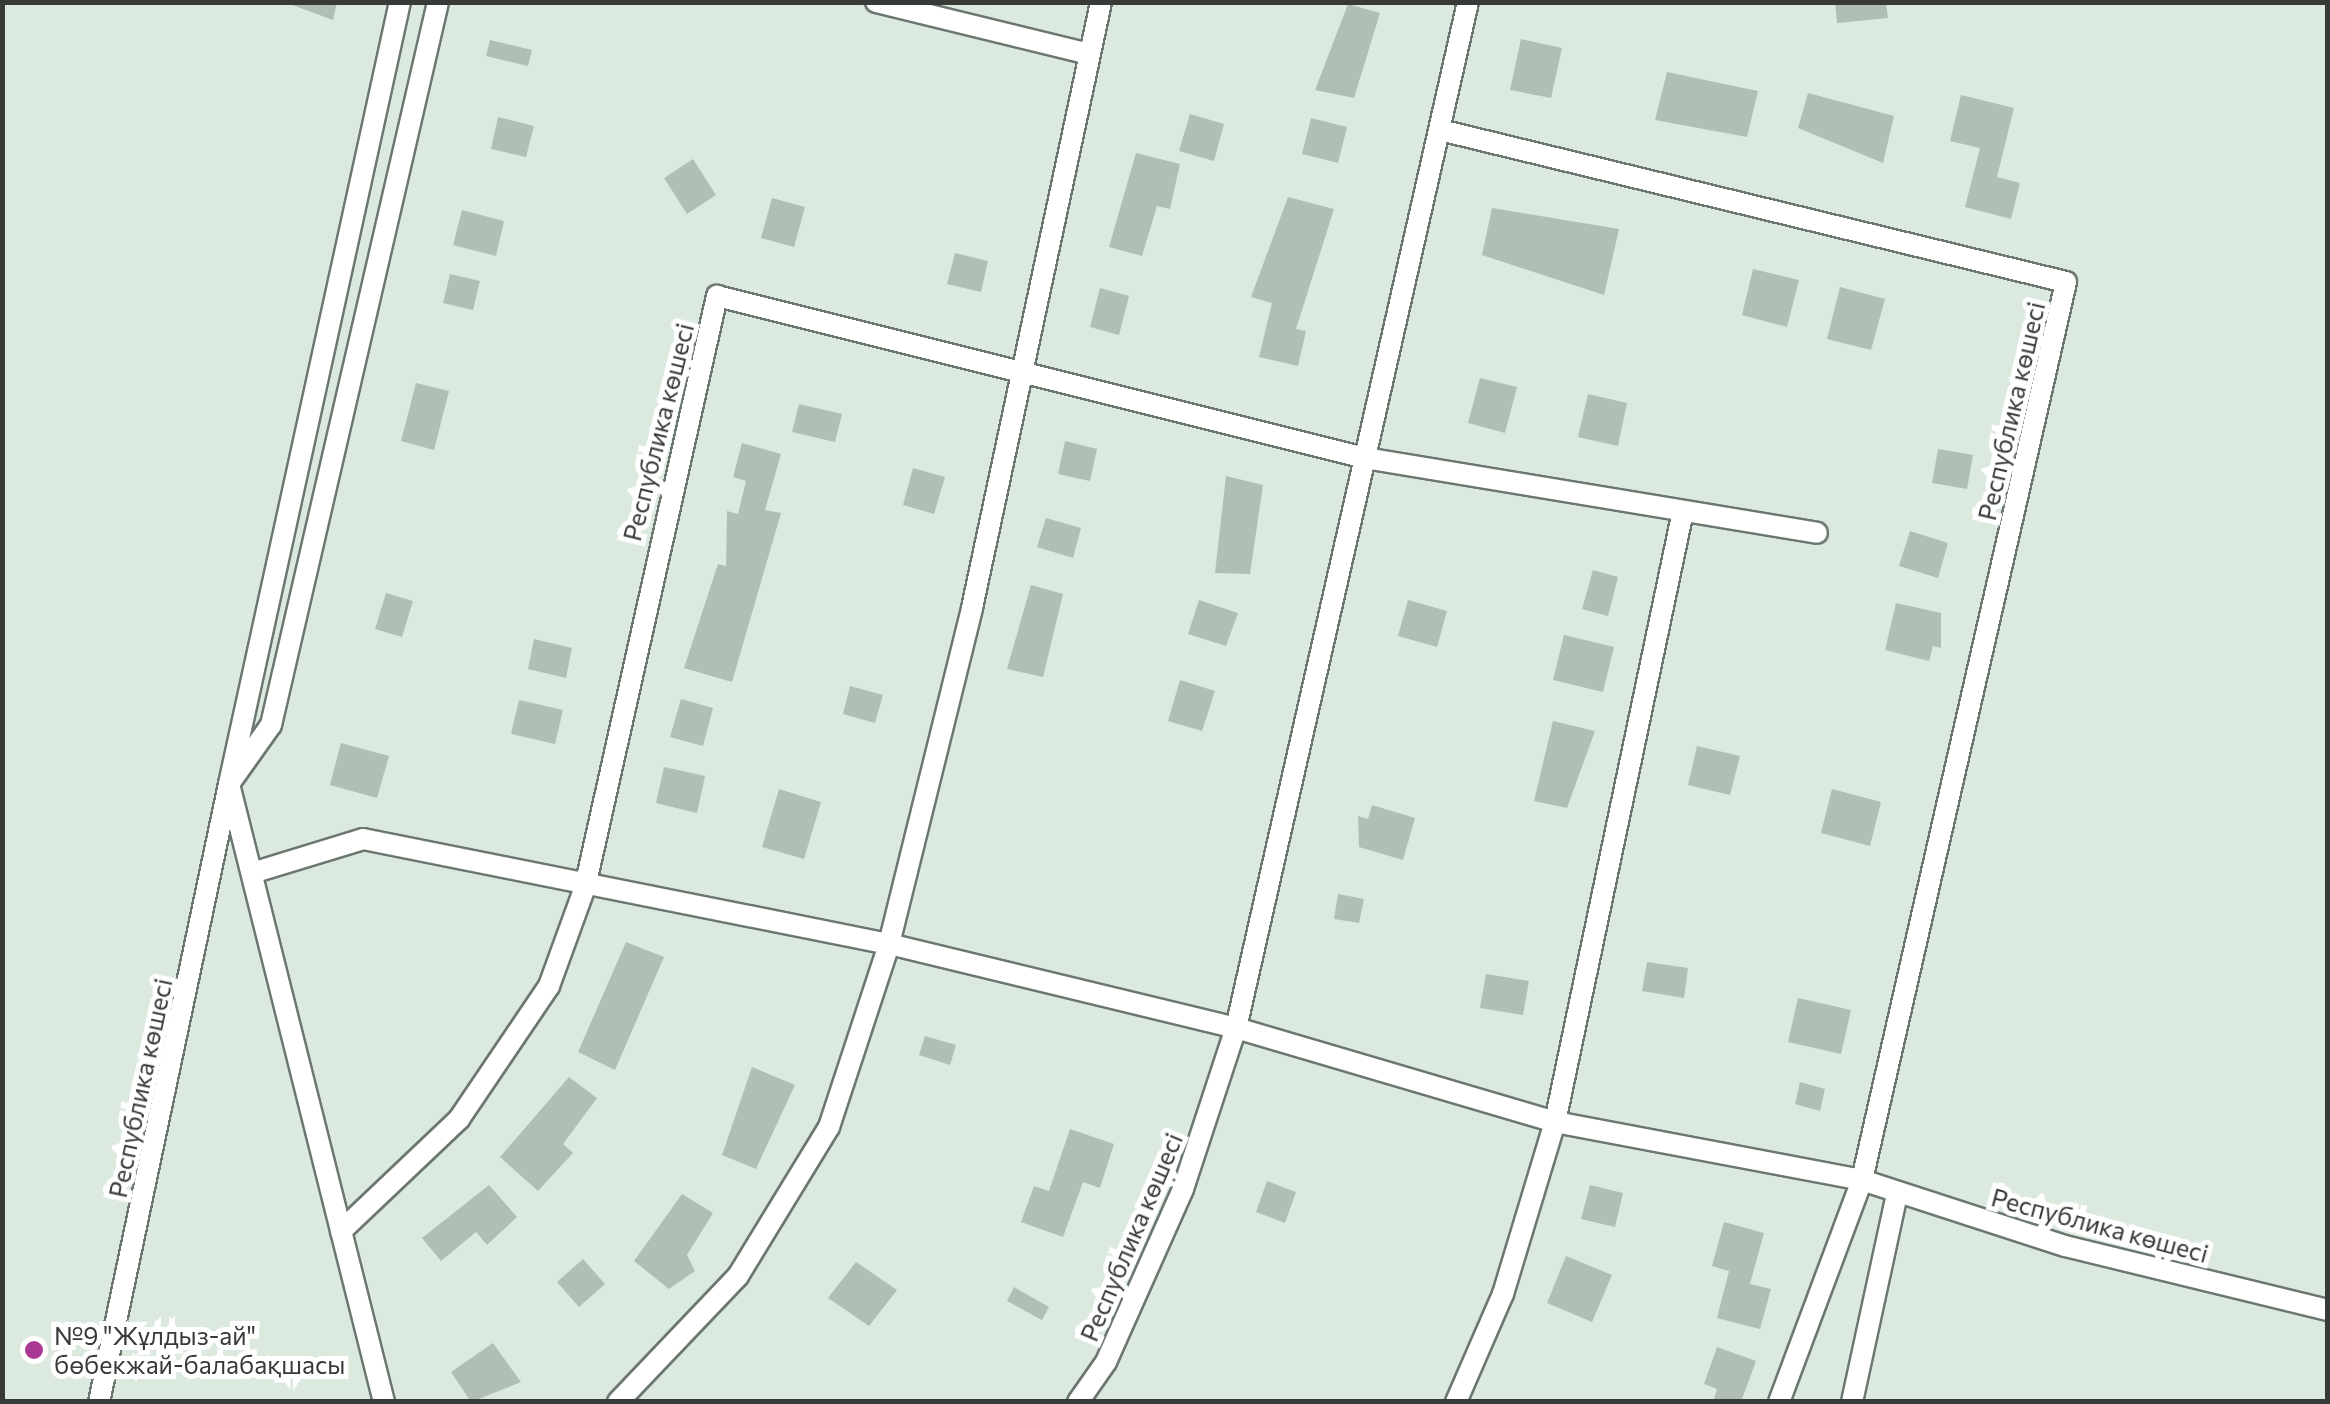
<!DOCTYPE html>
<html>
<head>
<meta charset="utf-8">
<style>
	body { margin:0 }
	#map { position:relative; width:2330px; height:1404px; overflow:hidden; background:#dbe9df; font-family:Commissioner,sans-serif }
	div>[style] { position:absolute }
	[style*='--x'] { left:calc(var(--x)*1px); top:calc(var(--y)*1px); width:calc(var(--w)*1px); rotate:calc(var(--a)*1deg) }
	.building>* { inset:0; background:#b1beb5 }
	.roads { filter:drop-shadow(2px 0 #6b776f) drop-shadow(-2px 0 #6b776f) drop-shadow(0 2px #6b776f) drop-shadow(0 -2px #6b776f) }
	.street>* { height:20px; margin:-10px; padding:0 10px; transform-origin:10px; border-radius:10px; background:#fff }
	.dots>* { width:28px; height:28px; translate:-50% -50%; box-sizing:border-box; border:5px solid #fff; border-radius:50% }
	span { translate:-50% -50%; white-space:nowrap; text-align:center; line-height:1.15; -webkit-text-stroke:10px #fff; paint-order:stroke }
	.street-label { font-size:25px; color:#363b37 }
	.poi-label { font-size:25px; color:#363b37 }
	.left { translate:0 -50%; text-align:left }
	.frame { position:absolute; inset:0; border:5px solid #363b37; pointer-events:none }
</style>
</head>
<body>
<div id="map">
	<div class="building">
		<i style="clip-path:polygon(284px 2px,337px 2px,333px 20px)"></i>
		<i style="clip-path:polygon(1835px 2px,1886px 2px,1888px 18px,1837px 23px)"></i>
		<i style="clip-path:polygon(1348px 4px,1380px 13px,1354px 98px,1315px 90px)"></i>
		<i style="clip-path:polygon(1521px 39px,1562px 48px,1551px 98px,1510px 90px)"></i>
		<i style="clip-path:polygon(490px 40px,532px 50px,528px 66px,486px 56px)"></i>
		<i style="clip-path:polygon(1667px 72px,1758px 91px,1747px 137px,1655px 120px)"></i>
		<i style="clip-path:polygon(1808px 93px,1894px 116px,1883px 163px,1798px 128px)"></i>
		<i style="clip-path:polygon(1961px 95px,2014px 108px,1997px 177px,2020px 183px,2011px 219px,1965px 207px,1980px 148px,1950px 141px)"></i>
		<i style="clip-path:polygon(1190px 114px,1224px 124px,1214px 161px,1179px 151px)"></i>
		<i style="clip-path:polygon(498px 117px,534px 126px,526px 157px,491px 149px)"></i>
		<i style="clip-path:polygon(1311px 118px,1347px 127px,1338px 163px,1302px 154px)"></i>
		<i style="clip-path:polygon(1136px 153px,1180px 164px,1170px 209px,1157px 206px,1142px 256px,1109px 247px)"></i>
		<i style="clip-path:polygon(693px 159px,716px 195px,687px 214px,664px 178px)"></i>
		<i style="clip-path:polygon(1288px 197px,1334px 209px,1296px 329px,1306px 331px,1298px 366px,1259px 357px,1272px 303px,1251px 297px)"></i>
		<i style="clip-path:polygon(772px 198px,805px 207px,794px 247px,761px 238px)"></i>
		<i style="clip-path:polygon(1492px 208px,1619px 229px,1604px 295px,1482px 255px)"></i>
		<i style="clip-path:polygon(462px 210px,504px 221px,496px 256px,453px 245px)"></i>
		<i style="clip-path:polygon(955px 253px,988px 261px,981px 292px,947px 284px)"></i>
		<i style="clip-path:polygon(1753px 269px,1799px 280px,1787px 327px,1742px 315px)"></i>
		<i style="clip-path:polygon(450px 274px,480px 281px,473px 310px,443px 303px)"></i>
		<i style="clip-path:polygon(1840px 287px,1885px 299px,1871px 350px,1827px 339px)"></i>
		<i style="clip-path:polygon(1100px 288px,1129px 296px,1119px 335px,1090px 327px)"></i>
		<i style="clip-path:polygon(1480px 378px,1517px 387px,1505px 433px,1468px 423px)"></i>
		<i style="clip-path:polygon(416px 383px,449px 391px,434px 450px,401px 441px)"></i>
		<i style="clip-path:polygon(1588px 394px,1627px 403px,1618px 446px,1578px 437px)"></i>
		<i style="clip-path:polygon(799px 404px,842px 414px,835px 442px,792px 432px)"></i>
		<i style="clip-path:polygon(1065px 441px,1097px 449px,1090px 481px,1058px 474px)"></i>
		<i style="clip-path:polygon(742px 443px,781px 454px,765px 510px,781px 513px,732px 682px,684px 668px,718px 564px,726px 566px,727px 511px,738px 514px,746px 481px,733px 477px)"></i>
		<i style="clip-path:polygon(1938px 449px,1973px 455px,1967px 489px,1932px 483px)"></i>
		<i style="clip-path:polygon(913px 468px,945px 477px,934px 514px,903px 505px)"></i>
		<i style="clip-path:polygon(1226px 476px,1263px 485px,1250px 574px,1215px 573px)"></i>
		<i style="clip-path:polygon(1046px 518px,1081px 528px,1073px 558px,1037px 547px)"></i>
		<i style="clip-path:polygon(1910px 531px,1948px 543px,1938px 578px,1899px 566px)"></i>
		<i style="clip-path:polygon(1593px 570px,1618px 577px,1608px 616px,1582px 609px)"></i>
		<i style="clip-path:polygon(1031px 585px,1063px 594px,1043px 677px,1007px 669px)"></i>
		<i style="clip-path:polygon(386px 593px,413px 601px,402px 637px,375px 629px)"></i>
		<i style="clip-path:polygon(1199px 600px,1238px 613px,1226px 646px,1188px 634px)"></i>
		<i style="clip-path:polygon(1408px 600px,1447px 611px,1437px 647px,1398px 636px)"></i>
		<i style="clip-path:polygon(1896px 603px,1941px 613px,1941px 648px,1933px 646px,1929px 661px,1885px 650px)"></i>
		<i style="clip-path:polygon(1564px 635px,1614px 647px,1603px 692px,1553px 680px)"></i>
		<i style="clip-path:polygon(534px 639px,572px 648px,566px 678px,528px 669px)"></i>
		<i style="clip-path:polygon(1180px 680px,1215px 691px,1202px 731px,1168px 721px)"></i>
		<i style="clip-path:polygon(850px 686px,883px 695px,875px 723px,843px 714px)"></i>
		<i style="clip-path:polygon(681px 699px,713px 708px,703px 746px,670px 737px)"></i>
		<i style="clip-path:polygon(519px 700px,563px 710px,555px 744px,511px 734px)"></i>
		<i style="clip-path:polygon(1553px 721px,1595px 731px,1567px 808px,1534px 801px)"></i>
		<i style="clip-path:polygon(341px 743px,389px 756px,377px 798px,330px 785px)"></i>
		<i style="clip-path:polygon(1697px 746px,1740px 756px,1730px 795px,1688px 785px)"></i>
		<i style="clip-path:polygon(664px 767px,705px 776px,697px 813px,656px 803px)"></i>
		<i style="clip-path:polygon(779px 789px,821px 802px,804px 859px,762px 847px)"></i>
		<i style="clip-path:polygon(1832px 789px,1881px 802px,1870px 846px,1821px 833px)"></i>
		<i style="clip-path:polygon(1372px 805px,1415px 818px,1403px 860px,1359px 847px,1358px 816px,1368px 819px)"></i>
		<i style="clip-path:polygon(1338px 894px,1364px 899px,1359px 923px,1334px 919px)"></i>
		<i style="clip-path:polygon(626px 942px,664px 957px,615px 1070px,578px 1052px)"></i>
		<i style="clip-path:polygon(1647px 962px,1688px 968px,1684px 998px,1642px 991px)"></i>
		<i style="clip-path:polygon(1486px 974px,1529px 981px,1523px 1015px,1480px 1008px)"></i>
		<i style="clip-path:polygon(1798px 998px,1851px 1010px,1841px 1054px,1788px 1042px)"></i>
		<i style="clip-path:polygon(925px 1036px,956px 1045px,950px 1065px,919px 1055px)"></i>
		<i style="clip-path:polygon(752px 1067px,795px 1085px,756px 1169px,722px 1155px)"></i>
		<i style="clip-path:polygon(569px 1077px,597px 1098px,563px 1144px,573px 1153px,538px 1191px,500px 1157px)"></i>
		<i style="clip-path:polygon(1800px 1082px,1825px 1089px,1820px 1111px,1795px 1104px)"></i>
		<i style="clip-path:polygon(1070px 1129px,1114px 1144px,1100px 1188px,1083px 1182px,1063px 1237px,1021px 1222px,1034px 1186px,1049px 1191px)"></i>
		<i style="clip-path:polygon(1267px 1181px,1296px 1192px,1285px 1223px,1256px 1212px)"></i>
		<i style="clip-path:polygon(489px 1185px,517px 1217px,487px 1245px,476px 1232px,441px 1261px,422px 1238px)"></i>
		<i style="clip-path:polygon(1590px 1185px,1623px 1193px,1615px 1227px,1581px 1219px)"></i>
		<i style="clip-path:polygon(682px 1194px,713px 1213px,687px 1255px,695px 1271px,669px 1289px,634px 1261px)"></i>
		<i style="clip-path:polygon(1724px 1222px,1764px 1233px,1750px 1284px,1771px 1289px,1760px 1329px,1717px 1318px,1729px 1271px,1712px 1266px)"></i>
		<i style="clip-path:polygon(1566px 1256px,1612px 1275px,1592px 1322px,1547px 1303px)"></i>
		<i style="clip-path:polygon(583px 1259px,605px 1284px,579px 1307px,557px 1282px)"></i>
		<i style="clip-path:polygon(856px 1262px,897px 1290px,869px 1326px,828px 1298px)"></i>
		<i style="clip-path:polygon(1014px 1287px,1049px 1307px,1042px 1320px,1007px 1301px)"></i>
		<i style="clip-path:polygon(493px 1343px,521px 1382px,471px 1402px,451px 1372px)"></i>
		<i style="clip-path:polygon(1717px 1347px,1756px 1361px,1741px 1402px,1713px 1402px,1717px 1389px,1704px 1384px)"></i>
	</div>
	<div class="roads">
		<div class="street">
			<i style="--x:876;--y:2;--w:219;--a:13.7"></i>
			<i style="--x:1440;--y:130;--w:644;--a:13.65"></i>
			<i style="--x:2066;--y:282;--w:921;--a:102.8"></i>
			<i style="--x:1862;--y:1180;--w:237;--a:110.5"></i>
			<i style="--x:252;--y:873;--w:116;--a:-17"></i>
			<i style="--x:363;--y:839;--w:536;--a:11.29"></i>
			<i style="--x:889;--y:944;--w:357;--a:13.6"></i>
			<i style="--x:1236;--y:1028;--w:333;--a:16.4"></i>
			<i style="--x:1555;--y:1122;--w:312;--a:10.7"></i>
			<i style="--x:1862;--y:1180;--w:213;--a:18"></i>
			<i style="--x:2065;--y:1246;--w:271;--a:13.7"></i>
			<i style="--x:341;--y:1231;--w:163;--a:-43.5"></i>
			<i style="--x:459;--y:1119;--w:161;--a:-55.9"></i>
			<i style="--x:549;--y:986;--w:105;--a:-70"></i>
			<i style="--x:585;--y:887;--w:606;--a:-77.41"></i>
			<i style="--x:717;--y:296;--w:668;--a:14.04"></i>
			<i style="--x:1365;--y:458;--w:458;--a:9.4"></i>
			<i style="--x:99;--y:1402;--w:632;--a:-78.12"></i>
			<i style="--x:229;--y:784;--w:72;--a:-54.6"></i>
			<i style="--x:271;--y:725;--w:742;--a:-76.99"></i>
			<i style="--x:384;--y:1402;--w:637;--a:-104.08"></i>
			<i style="--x:229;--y:784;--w:800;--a:-77.67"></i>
			<i style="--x:618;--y:1402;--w:174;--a:-46.4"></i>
			<i style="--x:738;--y:1276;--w:175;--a:-58.6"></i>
			<i style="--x:829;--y:1127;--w:193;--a:-71.8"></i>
			<i style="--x:889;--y:944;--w:346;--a:-76.1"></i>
			<i style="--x:972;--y:608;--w:620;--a:-77.98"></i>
			<i style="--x:1078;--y:1402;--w:49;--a:-55"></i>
			<i style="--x:1106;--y:1362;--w:189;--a:-66"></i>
			<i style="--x:1183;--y:1189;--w:169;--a:-71.8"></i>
			<i style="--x:1236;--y:1028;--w:1052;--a:-77.26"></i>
			<i style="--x:1456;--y:1402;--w:118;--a:-66.5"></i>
			<i style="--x:1503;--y:1294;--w:180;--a:-73.2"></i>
			<i style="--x:1555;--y:1122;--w:624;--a:-78.17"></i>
			<i style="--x:1852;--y:1402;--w:214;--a:-77.8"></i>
		</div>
	</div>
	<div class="dots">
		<i style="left:34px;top:1350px;background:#aa3996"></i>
	</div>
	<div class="street-label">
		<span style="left:2011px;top:411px;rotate:-77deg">Республика көшесі</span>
		<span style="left:658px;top:432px;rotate:-76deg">Республика көшесі</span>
		<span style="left:140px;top:1088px;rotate:-78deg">Республика көшесі</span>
		<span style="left:2100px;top:1225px;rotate:15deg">Республика көшесі</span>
		<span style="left:1131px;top:1237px;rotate:-67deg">Республика көшесі</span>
	</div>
	<div class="poi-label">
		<span class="left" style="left:54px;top:1350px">№9 "Жұлдыз-ай"<br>бөбекжай-балабақшасы</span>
	</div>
	<div class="frame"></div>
</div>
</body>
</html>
